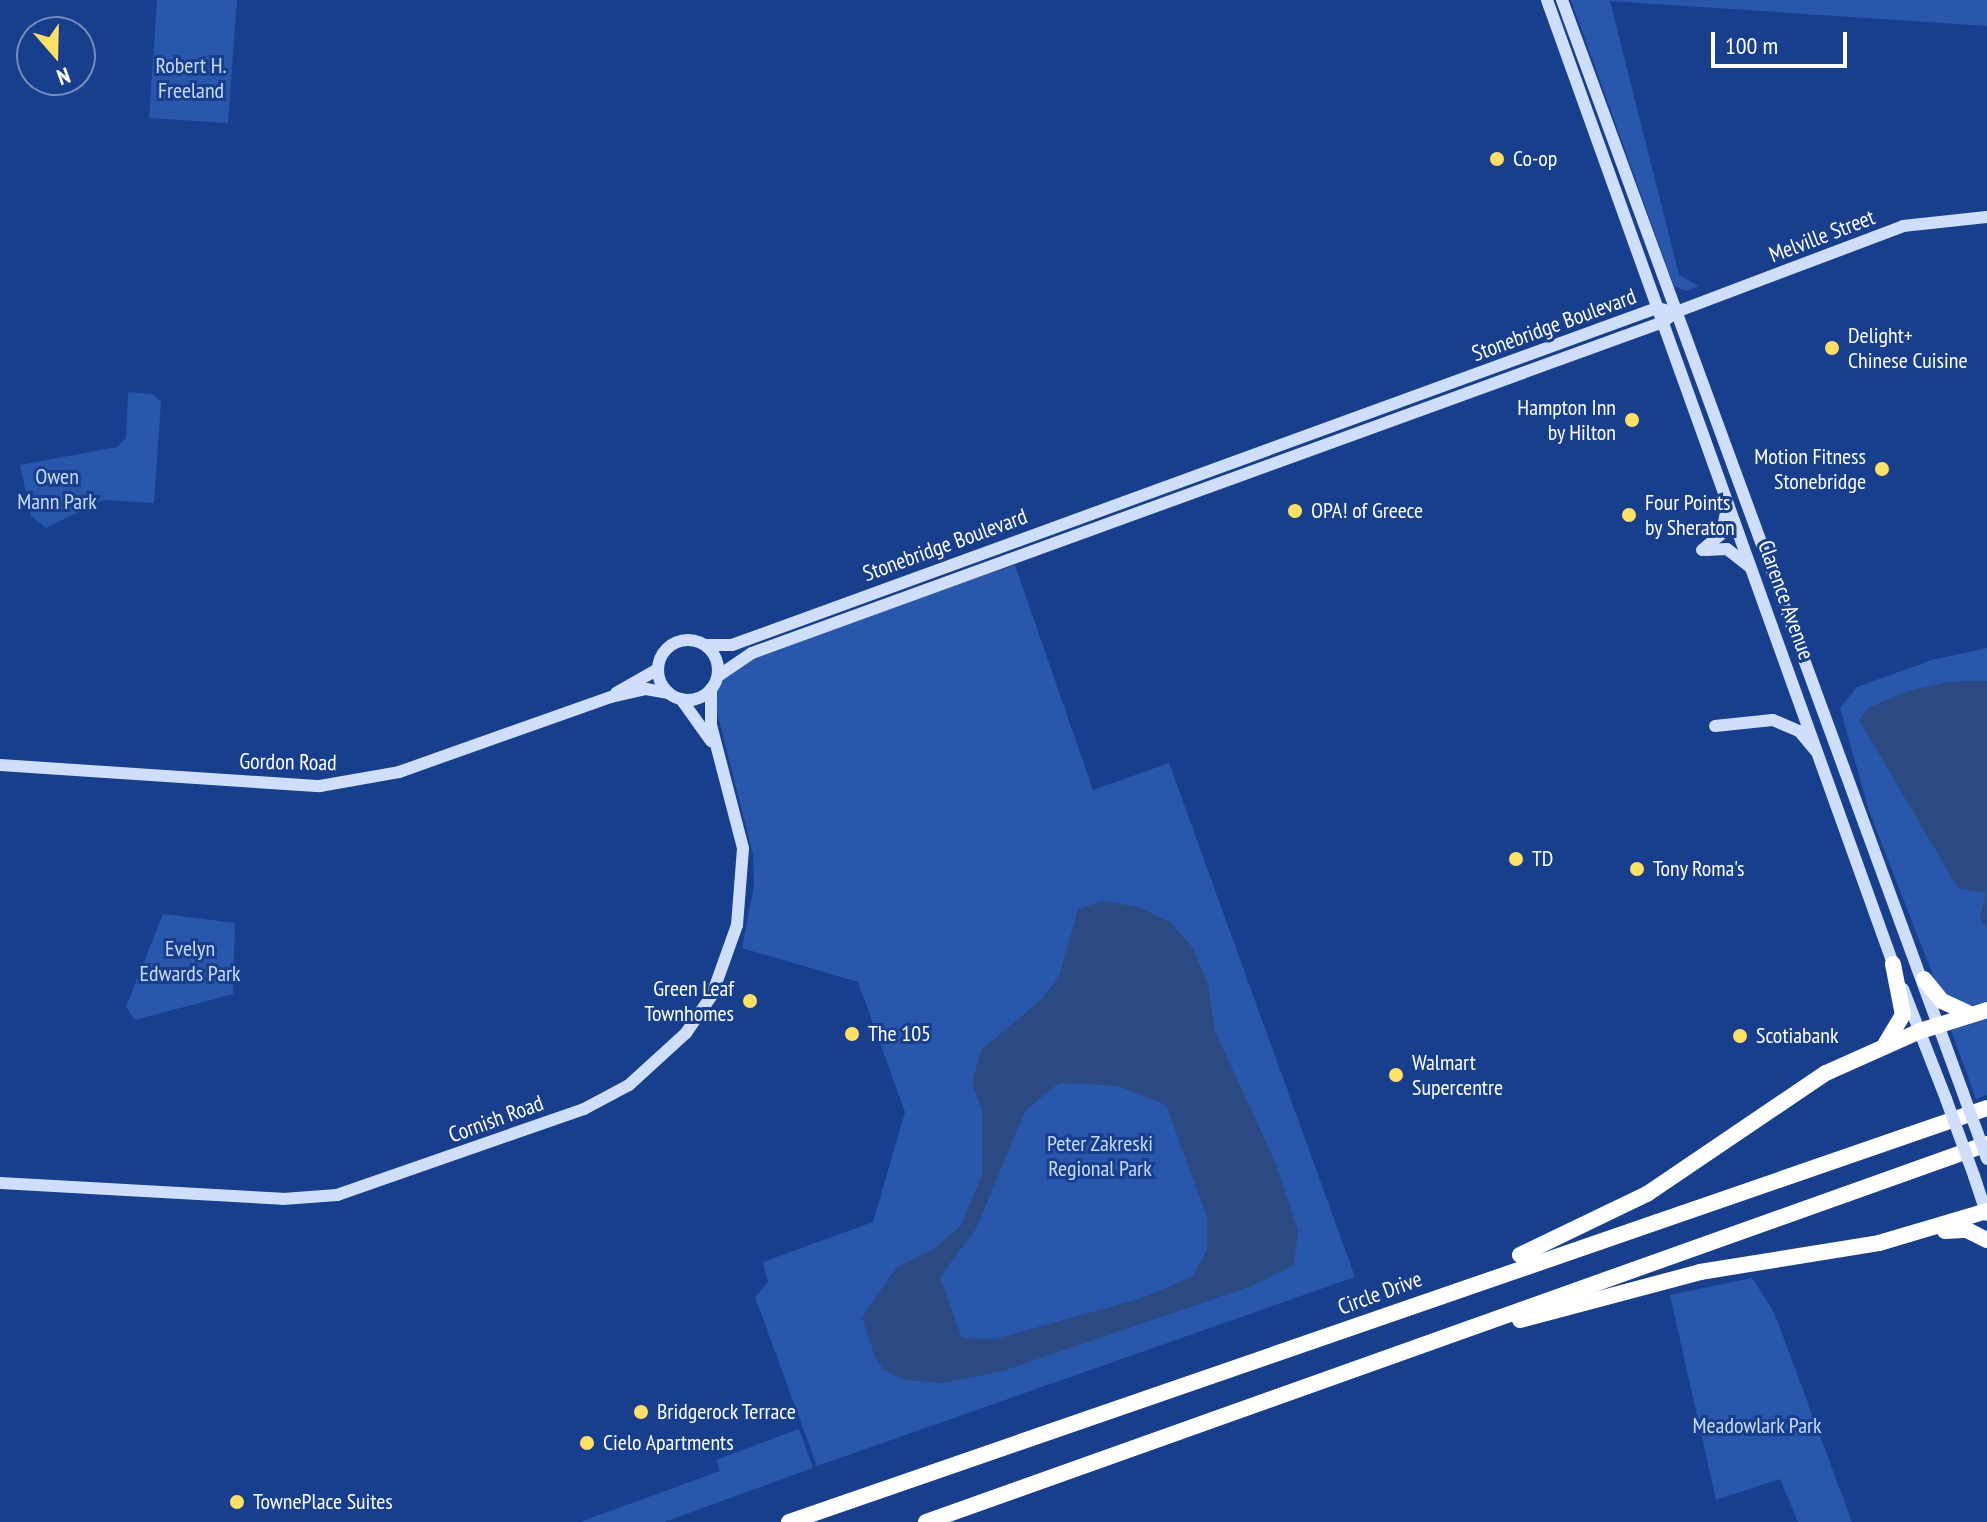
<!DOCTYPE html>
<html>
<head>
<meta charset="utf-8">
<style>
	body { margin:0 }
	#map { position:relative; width:1987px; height:1522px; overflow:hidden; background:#173f8d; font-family:"PT Sans Narrow",sans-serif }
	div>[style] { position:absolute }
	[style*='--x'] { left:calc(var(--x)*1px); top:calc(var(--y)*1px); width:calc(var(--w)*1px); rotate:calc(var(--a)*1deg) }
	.green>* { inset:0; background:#2957ac }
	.water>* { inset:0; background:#2b4983 }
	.secondary>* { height:12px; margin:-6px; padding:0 6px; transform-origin:6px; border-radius:6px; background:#cfdefb }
	.secondary>.ring { margin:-6px; padding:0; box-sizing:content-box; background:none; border:12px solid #cfdefb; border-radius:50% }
	.highway>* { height:16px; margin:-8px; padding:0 8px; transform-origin:8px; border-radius:8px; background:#fff }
	.secondary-bridge>* { height:12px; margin:-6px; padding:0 6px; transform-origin:6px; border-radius:6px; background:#cfdefb }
	.dots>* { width:22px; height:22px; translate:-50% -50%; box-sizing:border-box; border:4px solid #173f8d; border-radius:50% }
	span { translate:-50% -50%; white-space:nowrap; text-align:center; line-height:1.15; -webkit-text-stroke:6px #173f8d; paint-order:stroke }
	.park-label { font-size:22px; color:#c8dafb }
	.poi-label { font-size:22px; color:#fff }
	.left { translate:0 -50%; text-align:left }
	.right { translate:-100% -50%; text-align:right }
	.street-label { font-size:22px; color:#fff }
	.north { position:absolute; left:16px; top:16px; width:80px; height:80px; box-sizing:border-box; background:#173f8d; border:2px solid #748cbb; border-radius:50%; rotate:160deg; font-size:22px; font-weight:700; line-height:32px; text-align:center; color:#fff }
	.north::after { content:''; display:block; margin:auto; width:28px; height:36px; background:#ffe060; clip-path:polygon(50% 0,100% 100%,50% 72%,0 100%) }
	.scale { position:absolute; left:1711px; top:32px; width:136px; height:36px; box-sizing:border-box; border:4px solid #fff; border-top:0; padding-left:10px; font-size:24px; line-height:28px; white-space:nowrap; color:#fff; -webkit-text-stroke:6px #173f8d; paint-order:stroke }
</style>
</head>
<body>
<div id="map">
	<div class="green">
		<i style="clip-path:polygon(157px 0,237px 0,228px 123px,149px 118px)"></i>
		<i style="clip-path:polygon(1571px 0,1987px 0,1987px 26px,1610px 1px,1679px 275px,1699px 286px,1686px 291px,1674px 286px)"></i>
		<i style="clip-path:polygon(128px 392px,152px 394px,161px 402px,154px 503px,103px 500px,46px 528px,31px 516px,20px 465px,117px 447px,126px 438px)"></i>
		<i style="clip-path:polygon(1015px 565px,1093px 790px,1169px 763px,1355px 1277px,817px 1466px,755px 1297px,768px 1282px,763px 1262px,873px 1222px,905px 1112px,858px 982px,742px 948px,754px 886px,753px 855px,713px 696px,733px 662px,749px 655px)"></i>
		<i style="clip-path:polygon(1987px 648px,1987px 681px,1948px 682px,1987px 902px,1980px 918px,1987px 928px,1987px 1002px,1966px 1006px,1950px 1001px,1937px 986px,1869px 811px,1840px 708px,1857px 687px,1932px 660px)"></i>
		<i style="clip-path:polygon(163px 914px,235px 923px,233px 994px,135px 1020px,126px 1007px)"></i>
		<i style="clip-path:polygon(1987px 1019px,1987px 1095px,1976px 1099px,1951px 1030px)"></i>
		<i style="clip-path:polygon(1752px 1278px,1774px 1312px,1852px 1522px,1798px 1522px,1780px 1479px,1716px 1500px,1670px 1295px)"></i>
		<i style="clip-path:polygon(799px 1429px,813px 1468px,664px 1522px,580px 1522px,720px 1471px,716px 1460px)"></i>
	</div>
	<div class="water">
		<i style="clip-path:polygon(1987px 681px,1987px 928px,1980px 918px,1986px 893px,1958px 888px,1859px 720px,1868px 708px,1908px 691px,1948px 682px)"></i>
		<i style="clip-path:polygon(evenodd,1102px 901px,1138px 907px,1170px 922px,1192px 947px,1208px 983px,1215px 1031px,1275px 1162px,1298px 1230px,1294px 1265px,1249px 1287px,1003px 1371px,943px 1383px,904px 1380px,884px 1370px,875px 1357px,862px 1317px,897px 1267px,932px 1250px,960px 1227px,982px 1175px,982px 1110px,972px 1083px,981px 1050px,1041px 1000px,1059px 977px,1078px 909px,1102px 901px,1059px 1083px,1118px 1086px,1166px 1105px,1207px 1217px,1207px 1250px,1192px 1277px,1139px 1299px,995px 1339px,962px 1338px,940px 1277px,976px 1229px,1025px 1111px,1059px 1083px)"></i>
	</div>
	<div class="secondary">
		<i style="--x:1547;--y:0;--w:1033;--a:70.25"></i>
		<i style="--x:1562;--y:0;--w:1164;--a:69.85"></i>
		<i style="--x:1702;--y:550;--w:26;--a:-40"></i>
		<i style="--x:1722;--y:533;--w:26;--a:-79"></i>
		<i style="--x:1706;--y:550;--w:21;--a:-3"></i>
		<i style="--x:1727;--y:549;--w:28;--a:38"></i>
		<i class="ring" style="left:658px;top:640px;width:48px;height:48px"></i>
		<i style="--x:706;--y:645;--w:26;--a:0"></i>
		<i style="--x:732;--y:645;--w:984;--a:-20.02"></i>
		<i style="--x:1657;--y:308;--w:8;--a:14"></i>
		<i style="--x:718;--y:676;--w:41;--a:-34.1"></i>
		<i style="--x:752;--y:653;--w:969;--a:-19.97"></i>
		<i style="--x:1663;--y:322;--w:16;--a:-38"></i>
		<i style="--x:1676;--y:312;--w:243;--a:-20.7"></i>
		<i style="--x:1903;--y:226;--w:84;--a:-6.1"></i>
		<i style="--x:616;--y:693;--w:48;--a:-29.7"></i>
		<i style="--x:681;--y:699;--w:52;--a:54.5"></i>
		<i style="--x:1715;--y:726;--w:58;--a:-5.9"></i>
		<i style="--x:1773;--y:720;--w:28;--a:23"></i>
		<i style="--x:1799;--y:731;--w:26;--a:50"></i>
		<i style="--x:0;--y:765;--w:321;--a:3.8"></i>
		<i style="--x:320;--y:786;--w:80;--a:-10"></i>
		<i style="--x:399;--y:772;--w:225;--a:-19.5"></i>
		<i style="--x:611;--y:697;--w:36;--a:-13"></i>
		<i style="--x:646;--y:689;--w:23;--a:10"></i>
		<i style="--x:1903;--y:989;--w:118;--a:68.6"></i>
		<i style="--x:1974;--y:1176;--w:41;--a:71.6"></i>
		<i style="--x:0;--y:1183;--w:283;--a:3.2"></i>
		<i style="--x:283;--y:1199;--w:54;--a:-4.2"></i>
		<i style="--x:337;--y:1195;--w:262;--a:-19.2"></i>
		<i style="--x:584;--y:1109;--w:51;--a:-28.1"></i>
		<i style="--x:629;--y:1085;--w:77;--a:-42.4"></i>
		<i style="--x:686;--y:1033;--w:46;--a:-55.6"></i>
		<i style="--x:712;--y:995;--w:74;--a:-70.3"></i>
		<i style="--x:737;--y:925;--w:77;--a:-85.5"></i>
		<i style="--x:743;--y:848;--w:127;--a:-104.6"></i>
		<i style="--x:711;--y:725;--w:36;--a:-90"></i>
	</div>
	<div class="highway">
		<i style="--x:1924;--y:979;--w:28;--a:51"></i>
		<i style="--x:1942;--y:1001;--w:31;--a:25"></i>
		<i style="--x:1886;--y:1043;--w:33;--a:-59"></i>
		<i style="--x:1903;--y:1015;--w:52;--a:-101.1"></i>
		<i style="--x:1945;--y:1231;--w:22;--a:-3"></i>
		<i style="--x:1967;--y:1230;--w:22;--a:27"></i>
		<i style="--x:1520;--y:1255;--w:141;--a:-25.7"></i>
		<i style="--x:1647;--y:1194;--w:216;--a:-34.1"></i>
		<i style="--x:1826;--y:1073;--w:103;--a:-24.1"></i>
		<i style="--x:1920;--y:1031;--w:70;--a:-17.4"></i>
		<i style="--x:1520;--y:1320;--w:186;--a:-14.9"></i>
		<i style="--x:1700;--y:1272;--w:181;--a:-9.2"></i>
		<i style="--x:1879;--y:1243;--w:113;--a:-16.5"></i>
		<i style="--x:789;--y:1522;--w:1268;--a:-19.06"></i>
		<i style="--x:926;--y:1522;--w:1126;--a:-19.61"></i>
	</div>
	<div class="secondary-bridge">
		<i style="--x:1963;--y:1093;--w:70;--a:70"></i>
		<i style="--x:1946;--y:1099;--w:82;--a:70"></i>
	</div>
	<div class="dots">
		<i style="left:1497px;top:159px;background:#ffe060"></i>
		<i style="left:1832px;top:348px;background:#ffe060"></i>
		<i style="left:1632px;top:420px;background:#ffe060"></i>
		<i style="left:1882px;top:469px;background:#ffe060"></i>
		<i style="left:1295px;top:511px;background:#ffe060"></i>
		<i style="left:1629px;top:515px;background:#ffe060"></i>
		<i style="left:1516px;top:859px;background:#ffe060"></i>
		<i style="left:1637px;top:869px;background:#ffe060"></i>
		<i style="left:750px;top:1001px;background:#ffe060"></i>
		<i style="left:852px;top:1034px;background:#ffe060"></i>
		<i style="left:1740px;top:1036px;background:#ffe060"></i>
		<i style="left:1396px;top:1075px;background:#ffe060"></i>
		<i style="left:641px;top:1412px;background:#ffe060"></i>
		<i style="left:587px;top:1443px;background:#ffe060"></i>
		<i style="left:237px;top:1502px;background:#ffe060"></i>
	</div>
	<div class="park-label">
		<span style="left:191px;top:78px">Robert H.<br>Freeland</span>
		<span style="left:57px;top:489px">Owen<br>Mann Park</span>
		<span style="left:190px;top:961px">Evelyn<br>Edwards Park</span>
		<span style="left:1100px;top:1156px">Peter Zakreski<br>Regional Park</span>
		<span style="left:1757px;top:1426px">Meadowlark Park</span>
	</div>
	<div class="poi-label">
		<span class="left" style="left:1513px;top:159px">Co-op</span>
		<span class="left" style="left:1848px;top:348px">Delight+<br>Chinese Cuisine</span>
		<span class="right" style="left:1616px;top:420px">Hampton Inn<br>by Hilton</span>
		<span class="right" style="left:1866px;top:469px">Motion Fitness<br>Stonebridge</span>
		<span class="left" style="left:1645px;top:515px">Four Points<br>by Sheraton</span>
		<span class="left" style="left:1311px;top:511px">OPA! of Greece</span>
		<span class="left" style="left:1532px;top:859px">TD</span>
		<span class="left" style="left:1653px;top:869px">Tony Roma's</span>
		<span class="right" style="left:734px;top:1001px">Green Leaf<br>Townhomes</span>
		<span class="left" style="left:868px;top:1034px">The 105</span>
		<span class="left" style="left:1756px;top:1036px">Scotiabank</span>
		<span class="left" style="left:1412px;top:1075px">Walmart<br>Supercentre</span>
		<span class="left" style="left:657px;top:1412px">Bridgerock Terrace</span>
		<span class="left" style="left:603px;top:1443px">Cielo Apartments</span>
		<span class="left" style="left:253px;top:1502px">TownePlace Suites</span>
	</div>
	<div class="street-label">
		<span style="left:1822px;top:236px;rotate:-21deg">Melville Street</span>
		<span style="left:1554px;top:325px;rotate:-20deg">Stonebridge Boulevard</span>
		<span style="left:945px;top:545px;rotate:-20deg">Stonebridge Boulevard</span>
		<span style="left:1786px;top:600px;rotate:70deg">Clarence Avenue</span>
		<span style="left:288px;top:762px;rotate:1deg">Gordon Road</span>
		<span style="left:496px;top:1119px;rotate:-20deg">Cornish Road</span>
		<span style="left:1380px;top:1293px;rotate:-20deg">Circle Drive</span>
	</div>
	<div class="north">N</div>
	<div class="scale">100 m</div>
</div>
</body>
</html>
